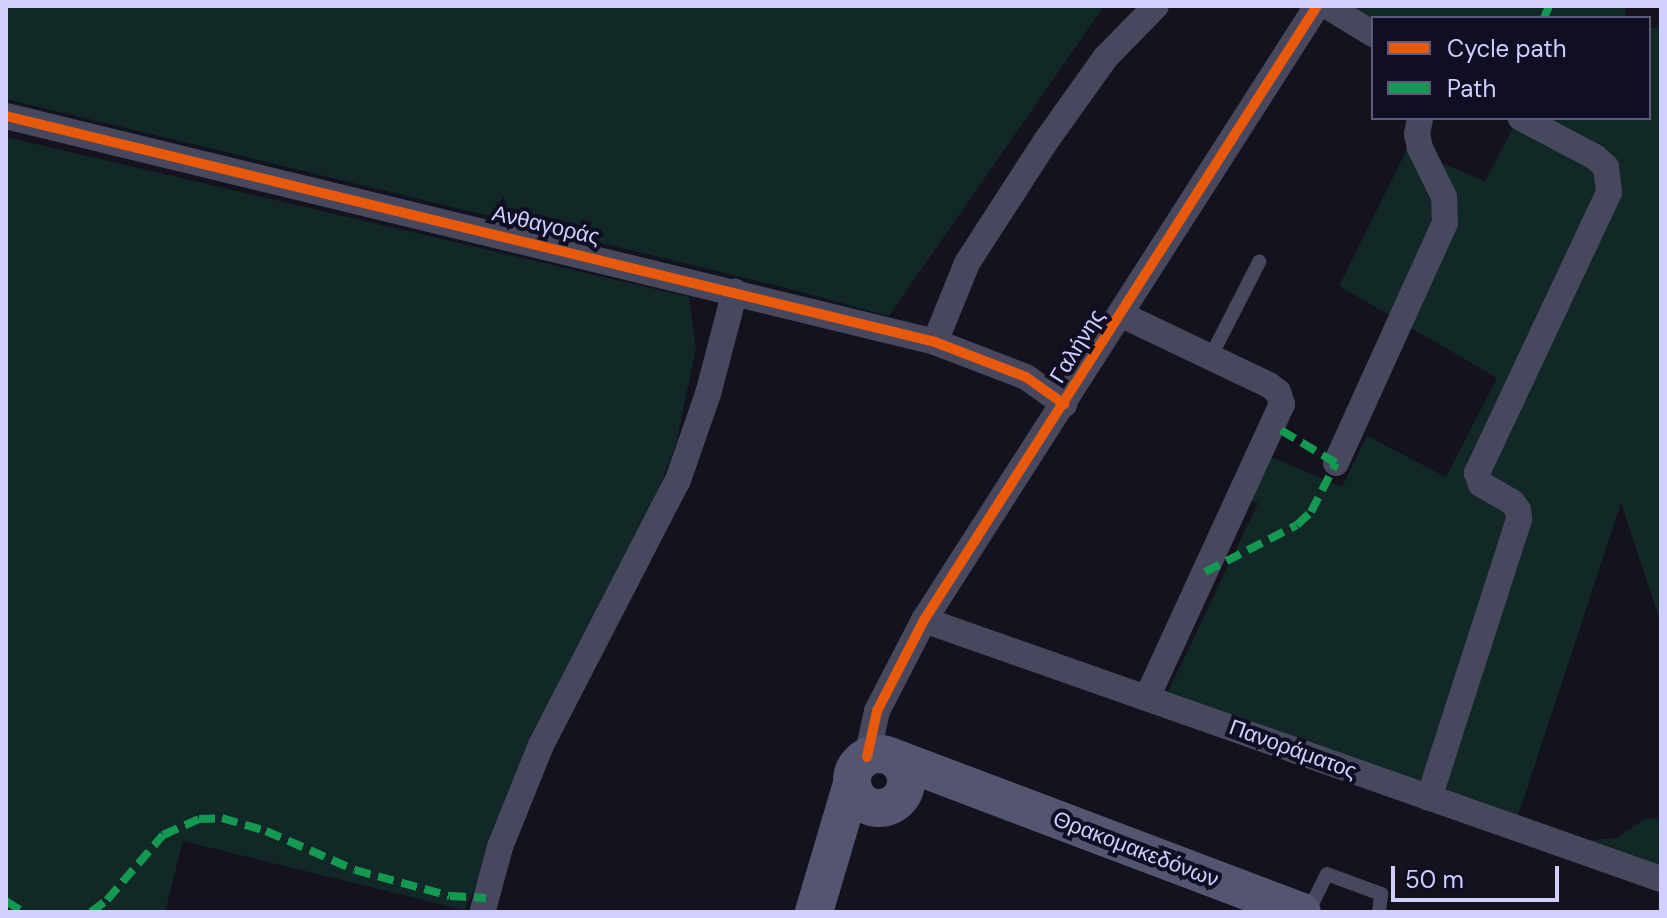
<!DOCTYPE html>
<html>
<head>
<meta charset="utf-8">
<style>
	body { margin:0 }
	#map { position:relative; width:1667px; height:918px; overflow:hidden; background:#13121d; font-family:"DM Sans",sans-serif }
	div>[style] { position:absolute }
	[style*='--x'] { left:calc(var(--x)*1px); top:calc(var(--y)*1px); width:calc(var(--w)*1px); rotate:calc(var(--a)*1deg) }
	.green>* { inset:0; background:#112827 }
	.service>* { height:14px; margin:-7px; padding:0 7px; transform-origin:7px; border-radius:7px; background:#47485e }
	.minor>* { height:26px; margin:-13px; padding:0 13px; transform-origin:13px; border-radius:13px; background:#47485e }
	.secondary>* { height:38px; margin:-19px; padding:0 19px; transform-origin:19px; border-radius:19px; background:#545571 }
	.secondary>.ring { margin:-19px; padding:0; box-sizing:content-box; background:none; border:38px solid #545571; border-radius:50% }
	.quiet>* { height:8px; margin-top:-4px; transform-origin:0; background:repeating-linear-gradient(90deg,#139951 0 16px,transparent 0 24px) }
	.cycleway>* { height:10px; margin:-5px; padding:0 5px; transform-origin:5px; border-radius:5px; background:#e8590c }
	span { translate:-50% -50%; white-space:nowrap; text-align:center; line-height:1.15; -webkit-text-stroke:8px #0f0e22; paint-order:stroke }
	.street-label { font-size:22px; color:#d0cfff }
	.frame { position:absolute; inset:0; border:8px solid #d0cfff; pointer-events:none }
	.legend { position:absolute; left:1371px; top:16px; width:280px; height:104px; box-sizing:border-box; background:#0f0e22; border:2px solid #5c5b7a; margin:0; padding:10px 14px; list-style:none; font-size:24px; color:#d0cfff }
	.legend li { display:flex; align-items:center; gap:16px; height:40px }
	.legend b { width:40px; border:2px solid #5c5b7a }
	.scale { position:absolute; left:1391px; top:866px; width:168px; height:36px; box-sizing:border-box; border:4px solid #d0cfff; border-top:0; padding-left:10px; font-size:24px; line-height:28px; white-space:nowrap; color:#d0cfff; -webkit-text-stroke:6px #0f0e22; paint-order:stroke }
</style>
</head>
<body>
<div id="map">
	<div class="green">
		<i style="clip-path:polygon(6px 6px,1104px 6px,889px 316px,783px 287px,6px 99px)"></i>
		<i style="clip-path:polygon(1346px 6px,1625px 6px,1625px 18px,1373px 18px,1373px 22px)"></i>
		<i style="clip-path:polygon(1661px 27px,1661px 624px,1621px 503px,1515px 825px,1167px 694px,1258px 503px,1237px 494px,1257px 451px,1342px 487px,1367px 436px,1446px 477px,1497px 378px,1339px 286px,1407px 149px,1485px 181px,1514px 126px,1512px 118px,1649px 118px,1649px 28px)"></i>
		<i style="clip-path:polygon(6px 137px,689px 297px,696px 348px,676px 444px,645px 525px,531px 735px,474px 891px,464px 910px,183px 841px,165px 912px,6px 912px)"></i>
		<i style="clip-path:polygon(1646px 818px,1661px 820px,1661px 875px,1566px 842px,1617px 838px)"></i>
	</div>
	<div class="service">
		<i style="--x:1211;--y:356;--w:106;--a:-62.9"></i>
		<i style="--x:1308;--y:912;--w:42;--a:-63.4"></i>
		<i style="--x:1327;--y:874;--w:58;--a:20.3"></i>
		<i style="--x:1381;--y:894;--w:18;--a:96"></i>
	</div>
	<div class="minor">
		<i style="--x:1327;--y:6;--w:54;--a:31.3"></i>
		<i style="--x:6;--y:116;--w:956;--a:13.67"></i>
		<i style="--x:935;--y:342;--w:97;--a:21"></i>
		<i style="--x:1026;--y:377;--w:47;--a:35.4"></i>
		<i style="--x:1120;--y:314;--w:165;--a:25.5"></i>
		<i style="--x:1269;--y:385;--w:11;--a:38"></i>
		<i style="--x:1278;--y:392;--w:13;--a:72"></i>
		<i style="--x:1282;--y:404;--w:323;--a:114.7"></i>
		<i style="--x:935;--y:342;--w:85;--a:-67.9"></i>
		<i style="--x:967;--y:263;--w:145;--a:-57.1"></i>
		<i style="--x:1046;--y:141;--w:103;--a:-54.5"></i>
		<i style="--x:1106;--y:57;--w:71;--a:-45.6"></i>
		<i style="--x:1336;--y:463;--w:264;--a:-65.6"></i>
		<i style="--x:1445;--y:223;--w:26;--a:-92"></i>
		<i style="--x:1444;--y:197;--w:55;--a:-116.1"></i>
		<i style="--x:1420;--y:148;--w:14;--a:-102"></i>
		<i style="--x:1417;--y:134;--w:16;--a:-79"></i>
		<i style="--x:924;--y:620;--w:781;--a:19.36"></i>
		<i style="--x:867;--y:757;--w:47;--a:-77.7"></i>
		<i style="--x:877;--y:711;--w:102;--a:-62.7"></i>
		<i style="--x:924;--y:620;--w:729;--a:-57.38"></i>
		<i style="--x:1429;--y:798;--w:293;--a:-72.1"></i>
		<i style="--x:1519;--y:519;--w:9;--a:-96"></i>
		<i style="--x:1518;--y:510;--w:10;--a:-127"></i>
		<i style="--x:1512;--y:502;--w:36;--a:-150"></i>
		<i style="--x:1481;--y:484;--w:12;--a:-110"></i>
		<i style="--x:1477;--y:473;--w:310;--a:-64.8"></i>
		<i style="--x:1609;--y:192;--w:25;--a:-97"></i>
		<i style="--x:1606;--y:167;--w:15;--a:-138"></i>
		<i style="--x:1595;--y:157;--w:84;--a:-152.2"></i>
		<i style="--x:483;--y:910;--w:65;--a:-74.9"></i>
		<i style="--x:500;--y:847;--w:110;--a:-68.1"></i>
		<i style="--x:541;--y:745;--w:298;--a:-62.7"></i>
		<i style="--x:678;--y:480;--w:91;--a:-70.8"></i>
		<i style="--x:708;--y:394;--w:106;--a:-75.3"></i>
	</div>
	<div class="secondary">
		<i class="ring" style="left:852px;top:754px;width:16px;height:16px"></i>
		<i style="--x:892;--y:757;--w:438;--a:20.7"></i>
		<i style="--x:814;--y:912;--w:134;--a:-73.5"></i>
	</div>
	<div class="quiet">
		<i style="--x:1544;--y:18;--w:13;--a:-67"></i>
		<i style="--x:1205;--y:572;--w:103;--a:-27.1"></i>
		<i style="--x:1297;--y:525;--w:19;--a:-43"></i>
		<i style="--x:1311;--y:512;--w:55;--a:-63"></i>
		<i style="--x:1336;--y:463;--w:72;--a:-149.2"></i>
		<i style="--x:6;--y:901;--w:20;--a:33"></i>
		<i style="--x:91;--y:912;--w:20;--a:-37"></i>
		<i style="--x:107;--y:900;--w:86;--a:-49.3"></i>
		<i style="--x:163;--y:835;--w:39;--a:-24"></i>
		<i style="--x:199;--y:819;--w:23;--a:-2"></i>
		<i style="--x:222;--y:818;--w:46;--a:16.5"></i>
		<i style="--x:266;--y:831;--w:97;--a:23.7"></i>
		<i style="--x:355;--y:870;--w:98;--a:15.3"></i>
		<i style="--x:450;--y:896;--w:36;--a:3"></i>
	</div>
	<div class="cycleway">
		<i style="--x:6;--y:116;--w:956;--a:13.67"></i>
		<i style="--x:935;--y:342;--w:97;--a:21"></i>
		<i style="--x:1026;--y:377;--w:47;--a:35.4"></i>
		<i style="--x:867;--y:757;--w:47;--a:-77.7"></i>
		<i style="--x:877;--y:711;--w:102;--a:-62.7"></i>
		<i style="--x:924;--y:620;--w:729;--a:-57.38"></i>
	</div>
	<div class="street-label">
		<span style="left:546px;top:225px;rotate:13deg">Ανθαγοράς</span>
		<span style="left:1077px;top:346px;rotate:-58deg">Γαλήνης</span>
		<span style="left:1293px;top:749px;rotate:20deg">Πανοράματος</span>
		<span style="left:1136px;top:849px;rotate:21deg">Θρακομακεδόνων</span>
	</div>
	<div class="frame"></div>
	<ul class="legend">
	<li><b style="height:10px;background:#e8590c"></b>Cycle path</li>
	<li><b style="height:10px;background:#139951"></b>Path</li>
	</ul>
	<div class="scale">50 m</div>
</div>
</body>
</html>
